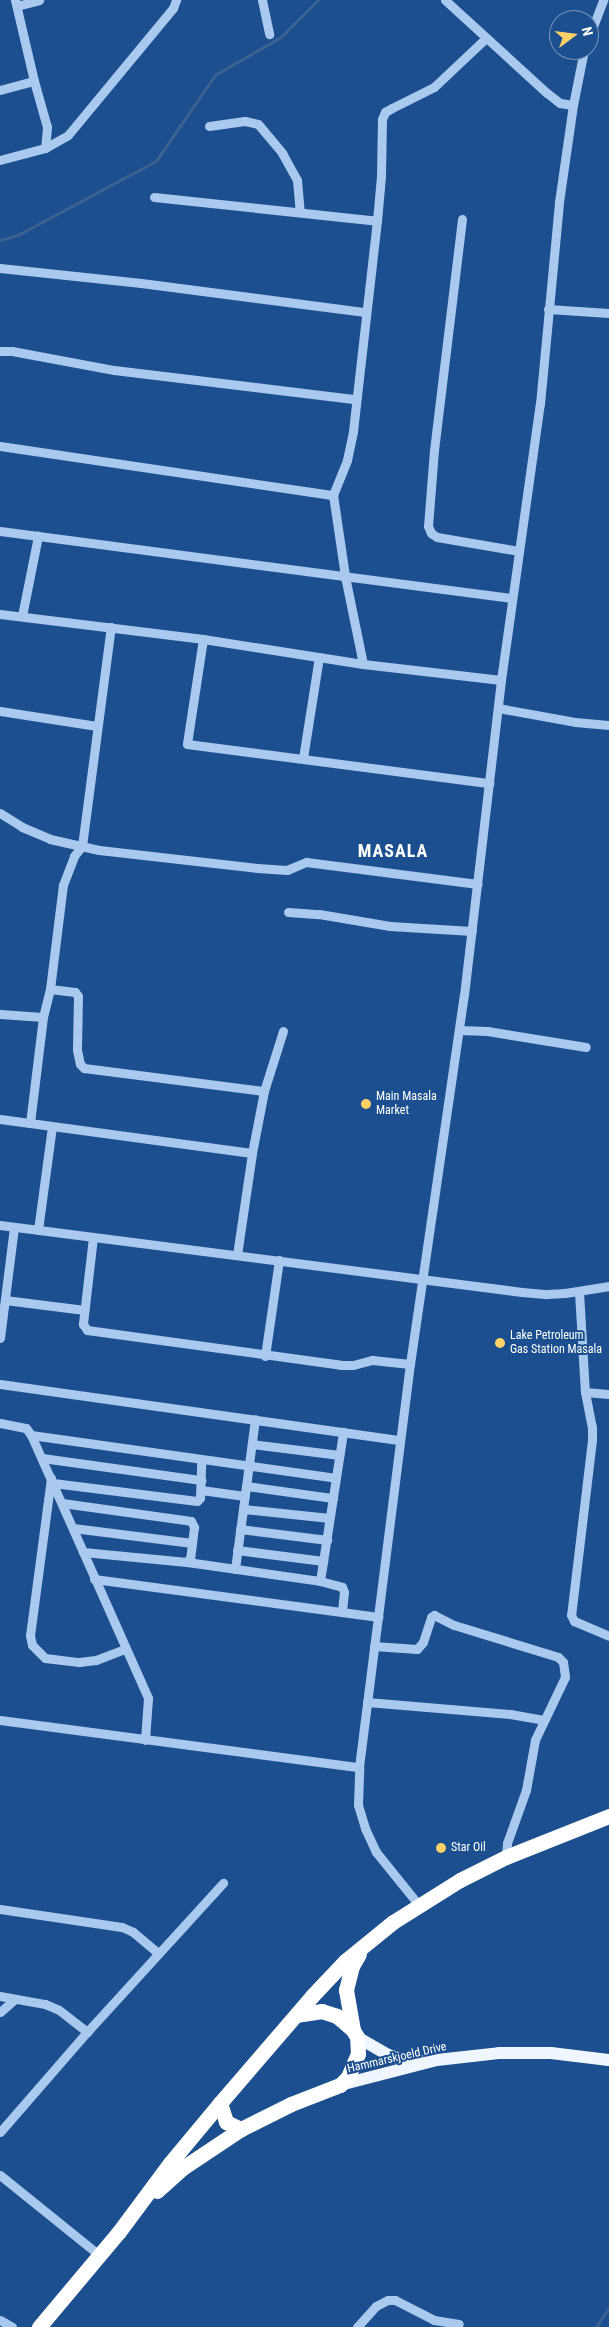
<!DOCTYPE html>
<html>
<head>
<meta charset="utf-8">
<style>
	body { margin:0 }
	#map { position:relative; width:609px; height:2327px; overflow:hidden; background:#1b4f8f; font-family:"Roboto Condensed",sans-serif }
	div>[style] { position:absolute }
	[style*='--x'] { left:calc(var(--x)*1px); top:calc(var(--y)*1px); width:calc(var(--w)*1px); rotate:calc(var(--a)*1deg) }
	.stream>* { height:2.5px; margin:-1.25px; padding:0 1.25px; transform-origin:1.25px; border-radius:1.25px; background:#3c6290 }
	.minor>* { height:9px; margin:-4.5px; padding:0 4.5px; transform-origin:4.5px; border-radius:4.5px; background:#a9c9ee }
	.major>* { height:12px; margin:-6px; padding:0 6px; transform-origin:6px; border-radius:6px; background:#f0f6ff }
	.highway>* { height:15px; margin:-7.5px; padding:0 7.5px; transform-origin:7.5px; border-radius:7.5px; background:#fff }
	.dots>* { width:14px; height:14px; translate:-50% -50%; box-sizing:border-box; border:2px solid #1b4f8f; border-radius:50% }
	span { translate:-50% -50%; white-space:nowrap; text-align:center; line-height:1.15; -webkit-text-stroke:4px #1b4f8f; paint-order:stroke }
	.poi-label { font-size:12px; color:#fff }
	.left { translate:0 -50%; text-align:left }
	.street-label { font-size:12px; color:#fff }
	.district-label { font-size:18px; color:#fff; font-weight:700; letter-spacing:1px }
	.north { position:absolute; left:549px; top:10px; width:50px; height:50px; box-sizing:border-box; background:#1b4f8f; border:1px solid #7695bc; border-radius:50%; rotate:75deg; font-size:14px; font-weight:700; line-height:20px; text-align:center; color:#fff }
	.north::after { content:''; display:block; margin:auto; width:18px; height:22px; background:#ffd166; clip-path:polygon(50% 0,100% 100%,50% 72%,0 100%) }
</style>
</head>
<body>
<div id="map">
	<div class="stream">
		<i style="--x:0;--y:240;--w:19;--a:-16"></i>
		<i style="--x:18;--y:235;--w:157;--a:-28.2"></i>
		<i style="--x:156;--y:161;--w:104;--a:-55.5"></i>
		<i style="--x:215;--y:75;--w:76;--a:-29.9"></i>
		<i style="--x:281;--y:37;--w:52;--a:-45"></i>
		<i style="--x:596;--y:2327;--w:23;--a:-56"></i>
	</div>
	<div class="minor">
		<i style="--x:15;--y:0;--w:83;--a:76.8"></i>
		<i style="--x:34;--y:81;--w:48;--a:74.2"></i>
		<i style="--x:47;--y:127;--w:21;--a:95"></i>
		<i style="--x:262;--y:0;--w:35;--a:78"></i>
		<i style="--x:445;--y:0;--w:138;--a:42.4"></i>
		<i style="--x:547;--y:93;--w:16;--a:38"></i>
		<i style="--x:560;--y:103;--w:13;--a:9"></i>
		<i style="--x:17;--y:6;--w:23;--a:-15"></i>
		<i style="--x:589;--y:37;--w:40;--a:-69"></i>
		<i style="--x:0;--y:90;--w:35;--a:-15"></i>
		<i style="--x:209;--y:126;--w:36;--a:-8"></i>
		<i style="--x:245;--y:121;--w:13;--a:13"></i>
		<i style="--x:258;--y:124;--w:38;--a:50"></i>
		<i style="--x:282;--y:153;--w:31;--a:61"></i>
		<i style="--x:297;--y:180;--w:32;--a:85"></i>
		<i style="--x:0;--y:160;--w:47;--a:-14.9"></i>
		<i style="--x:45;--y:148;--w:26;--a:-29"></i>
		<i style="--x:68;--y:135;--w:165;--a:-50.4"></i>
		<i style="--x:173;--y:8;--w:9;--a:-69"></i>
		<i style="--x:154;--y:197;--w:224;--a:6.1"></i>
		<i style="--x:462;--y:219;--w:233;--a:96.9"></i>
		<i style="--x:434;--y:450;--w:76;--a:94.5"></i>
		<i style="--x:428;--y:526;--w:8;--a:67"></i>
		<i style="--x:431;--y:533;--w:7;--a:34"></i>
		<i style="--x:437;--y:537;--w:83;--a:9.7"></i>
		<i style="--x:0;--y:268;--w:142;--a:6.1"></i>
		<i style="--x:141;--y:283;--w:226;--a:7.4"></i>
		<i style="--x:548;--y:309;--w:61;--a:3.8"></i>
		<i style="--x:0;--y:351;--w:12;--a:0"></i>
		<i style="--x:12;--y:351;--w:104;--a:10.6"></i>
		<i style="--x:114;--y:370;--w:243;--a:6.9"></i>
		<i style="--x:0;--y:446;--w:337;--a:8.4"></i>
		<i style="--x:0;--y:531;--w:515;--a:7.47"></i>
		<i style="--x:0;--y:614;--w:205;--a:7"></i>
		<i style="--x:203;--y:639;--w:162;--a:8.9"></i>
		<i style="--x:363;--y:664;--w:139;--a:6.6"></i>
		<i style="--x:22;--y:616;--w:82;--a:-78.7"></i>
		<i style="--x:203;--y:639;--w:106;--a:98.7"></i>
		<i style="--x:187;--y:744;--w:305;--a:7.4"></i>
		<i style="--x:363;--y:664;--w:90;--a:-101.6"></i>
		<i style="--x:345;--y:576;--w:82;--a:-98.4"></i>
		<i style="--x:333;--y:495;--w:38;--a:-68"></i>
		<i style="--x:347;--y:460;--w:30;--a:-78"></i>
		<i style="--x:353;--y:431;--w:211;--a:-83.5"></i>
		<i style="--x:377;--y:221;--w:45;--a:-84.9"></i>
		<i style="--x:381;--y:176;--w:57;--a:-89"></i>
		<i style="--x:382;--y:119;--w:8;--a:-67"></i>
		<i style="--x:385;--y:112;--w:8;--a:-30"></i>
		<i style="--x:392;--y:108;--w:47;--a:-26.6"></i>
		<i style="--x:434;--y:87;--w:71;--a:-43.3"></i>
		<i style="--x:498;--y:708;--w:78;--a:10.3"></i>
		<i style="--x:575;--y:722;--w:34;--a:5"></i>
		<i style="--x:0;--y:711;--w:98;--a:8.8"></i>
		<i style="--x:303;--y:758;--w:102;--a:-81"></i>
		<i style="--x:0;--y:813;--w:26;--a:32"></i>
		<i style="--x:22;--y:827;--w:30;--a:23"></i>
		<i style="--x:50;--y:839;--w:50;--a:12.7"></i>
		<i style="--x:99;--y:850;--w:159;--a:6.5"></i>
		<i style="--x:257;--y:868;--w:30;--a:4"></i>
		<i style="--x:287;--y:870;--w:21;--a:-23"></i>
		<i style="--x:306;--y:862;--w:173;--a:7.3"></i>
		<i style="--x:288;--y:912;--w:31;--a:4"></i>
		<i style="--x:319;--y:914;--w:72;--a:9.6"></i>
		<i style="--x:390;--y:926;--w:82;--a:3.5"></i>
		<i style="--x:50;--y:989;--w:105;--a:-82.9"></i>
		<i style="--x:63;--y:885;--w:31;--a:-69"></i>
		<i style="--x:74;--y:856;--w:13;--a:-51"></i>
		<i style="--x:82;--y:846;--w:221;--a:-82.5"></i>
		<i style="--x:0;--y:1014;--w:43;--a:4"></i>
		<i style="--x:459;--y:1030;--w:28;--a:2"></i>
		<i style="--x:487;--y:1031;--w:100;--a:9.2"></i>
		<i style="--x:0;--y:1119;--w:254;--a:7.7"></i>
		<i style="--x:30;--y:1123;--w:107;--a:-83"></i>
		<i style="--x:43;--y:1017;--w:29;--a:-76"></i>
		<i style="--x:50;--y:989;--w:25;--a:7"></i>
		<i style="--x:75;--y:992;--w:5;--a:53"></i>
		<i style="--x:78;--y:996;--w:54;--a:91.1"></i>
		<i style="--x:77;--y:1050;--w:14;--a:78"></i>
		<i style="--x:80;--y:1064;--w:6;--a:45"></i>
		<i style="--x:84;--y:1068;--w:181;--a:7.3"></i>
		<i style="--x:0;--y:1225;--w:526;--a:7.31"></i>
		<i style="--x:522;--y:1292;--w:25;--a:5"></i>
		<i style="--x:547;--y:1294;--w:18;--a:-3"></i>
		<i style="--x:565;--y:1293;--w:45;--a:-9"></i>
		<i style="--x:38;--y:1230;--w:104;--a:-82.3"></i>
		<i style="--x:93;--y:1237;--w:88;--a:96.6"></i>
		<i style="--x:83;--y:1324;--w:7;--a:56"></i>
		<i style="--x:87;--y:1330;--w:256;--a:7.8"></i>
		<i style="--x:341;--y:1365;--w:12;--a:0"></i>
		<i style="--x:353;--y:1365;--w:20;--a:-15"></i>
		<i style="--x:372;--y:1360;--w:38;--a:6"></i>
		<i style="--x:237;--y:1255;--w:103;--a:-81.6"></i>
		<i style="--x:252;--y:1153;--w:63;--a:-79"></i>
		<i style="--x:264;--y:1091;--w:63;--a:-72.4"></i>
		<i style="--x:579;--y:1292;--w:100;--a:86.6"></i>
		<i style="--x:585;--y:1392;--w:36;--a:79"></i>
		<i style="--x:592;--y:1427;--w:13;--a:90"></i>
		<i style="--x:592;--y:1440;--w:176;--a:96.8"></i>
		<i style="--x:571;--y:1615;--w:7;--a:63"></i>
		<i style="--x:574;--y:1621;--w:38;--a:23"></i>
		<i style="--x:5;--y:1300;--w:80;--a:7.2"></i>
		<i style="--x:0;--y:1338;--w:112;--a:-82.8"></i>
		<i style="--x:265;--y:1356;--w:97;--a:-81.7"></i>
		<i style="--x:0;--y:1384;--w:404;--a:8"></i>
		<i style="--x:585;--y:1392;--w:24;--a:5"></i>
		<i style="--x:0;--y:1423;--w:26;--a:11"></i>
		<i style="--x:26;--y:1428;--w:9;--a:54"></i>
		<i style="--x:31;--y:1435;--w:288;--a:66"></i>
		<i style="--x:148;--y:1698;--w:42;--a:94.1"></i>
		<i style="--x:31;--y:1435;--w:308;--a:8"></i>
		<i style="--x:252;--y:1444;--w:88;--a:7.2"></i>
		<i style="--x:42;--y:1458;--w:161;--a:7.9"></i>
		<i style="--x:51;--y:1478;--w:158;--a:97.6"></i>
		<i style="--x:30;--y:1635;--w:10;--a:79"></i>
		<i style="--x:32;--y:1645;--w:18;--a:45"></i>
		<i style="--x:45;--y:1658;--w:34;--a:7"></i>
		<i style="--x:79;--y:1662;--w:17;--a:-7"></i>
		<i style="--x:96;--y:1660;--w:31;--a:-21"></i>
		<i style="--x:53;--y:1483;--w:145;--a:7.1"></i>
		<i style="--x:197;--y:1501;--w:4;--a:-45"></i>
		<i style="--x:200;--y:1498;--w:38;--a:-88"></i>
		<i style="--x:246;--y:1486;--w:88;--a:7.9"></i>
		<i style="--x:201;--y:1490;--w:44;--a:7.8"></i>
		<i style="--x:62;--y:1503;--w:130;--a:7.9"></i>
		<i style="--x:191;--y:1521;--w:7;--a:63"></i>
		<i style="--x:194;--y:1527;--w:31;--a:97"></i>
		<i style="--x:190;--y:1558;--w:5;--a:127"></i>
		<i style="--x:243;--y:1509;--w:87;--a:5.9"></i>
		<i style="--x:73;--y:1528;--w:120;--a:7.2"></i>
		<i style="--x:240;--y:1529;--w:88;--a:7.2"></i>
		<i style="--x:237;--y:1550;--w:87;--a:7.3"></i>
		<i style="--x:83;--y:1552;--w:104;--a:5.5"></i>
		<i style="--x:187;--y:1562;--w:134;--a:8.1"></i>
		<i style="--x:320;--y:1581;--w:151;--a:-81.2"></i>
		<i style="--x:235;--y:1569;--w:151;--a:-82.4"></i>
		<i style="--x:94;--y:1579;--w:287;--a:7.6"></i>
		<i style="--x:320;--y:1581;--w:23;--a:15"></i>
		<i style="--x:342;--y:1587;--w:5;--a:68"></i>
		<i style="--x:344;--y:1592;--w:20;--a:96"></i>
		<i style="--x:374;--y:1646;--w:43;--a:4"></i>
		<i style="--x:417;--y:1649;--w:9;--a:-49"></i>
		<i style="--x:423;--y:1642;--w:26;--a:-72"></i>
		<i style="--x:431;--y:1617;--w:4;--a:-34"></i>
		<i style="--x:434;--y:1615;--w:22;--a:27"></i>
		<i style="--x:454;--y:1625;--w:109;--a:17.1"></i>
		<i style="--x:558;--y:1657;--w:7;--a:45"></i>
		<i style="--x:563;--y:1662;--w:15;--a:82"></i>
		<i style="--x:565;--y:1677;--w:70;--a:115.5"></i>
		<i style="--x:535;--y:1740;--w:51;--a:100.2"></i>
		<i style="--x:526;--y:1790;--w:56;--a:109.7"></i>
		<i style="--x:507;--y:1843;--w:14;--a:94"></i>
		<i style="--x:367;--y:1702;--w:144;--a:4.8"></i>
		<i style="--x:510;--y:1714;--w:34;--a:10"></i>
		<i style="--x:0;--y:1720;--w:362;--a:7.5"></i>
		<i style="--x:418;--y:1904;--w:67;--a:-128.9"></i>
		<i style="--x:376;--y:1852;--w:26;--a:-115"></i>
		<i style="--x:365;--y:1828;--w:24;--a:-107"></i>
		<i style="--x:358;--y:1805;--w:38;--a:-88"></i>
		<i style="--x:359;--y:1767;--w:406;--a:-82.8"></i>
		<i style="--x:410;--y:1364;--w:373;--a:-81.7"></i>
		<i style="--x:464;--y:995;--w:317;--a:-83.3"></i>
		<i style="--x:501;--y:680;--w:279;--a:-82"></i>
		<i style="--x:540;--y:404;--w:203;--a:-84.6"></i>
		<i style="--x:559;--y:202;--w:98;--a:-81.8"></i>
		<i style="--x:573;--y:105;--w:56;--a:-78.7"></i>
		<i style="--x:0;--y:1909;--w:123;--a:8.4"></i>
		<i style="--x:122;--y:1927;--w:12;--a:24"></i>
		<i style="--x:133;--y:1932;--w:33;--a:40"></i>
		<i style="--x:0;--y:1996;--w:46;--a:10.1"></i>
		<i style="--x:45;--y:2004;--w:15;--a:23"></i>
		<i style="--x:59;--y:2010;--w:36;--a:38"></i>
		<i style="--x:0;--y:2012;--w:20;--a:-41"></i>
		<i style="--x:0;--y:2132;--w:133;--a:-49"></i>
		<i style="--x:87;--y:2032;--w:202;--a:-47.6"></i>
		<i style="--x:0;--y:2175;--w:127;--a:38.9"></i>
		<i style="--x:0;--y:2320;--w:14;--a:30"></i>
		<i style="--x:357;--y:2327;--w:28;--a:-48"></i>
		<i style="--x:376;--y:2306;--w:13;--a:-27"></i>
		<i style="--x:388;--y:2300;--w:7;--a:0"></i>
		<i style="--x:395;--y:2300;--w:44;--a:27.1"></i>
		<i style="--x:434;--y:2320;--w:25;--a:9"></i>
	</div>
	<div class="major">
		<i style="--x:357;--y:2037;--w:36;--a:30"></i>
		<i style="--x:388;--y:2055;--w:23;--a:15"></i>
		<i style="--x:410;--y:2061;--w:12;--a:0"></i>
		<i style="--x:340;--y:2085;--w:100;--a:-14.5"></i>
		<i style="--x:437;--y:2060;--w:62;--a:-6.4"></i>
		<i style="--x:499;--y:2053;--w:52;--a:0"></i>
		<i style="--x:551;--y:2053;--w:58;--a:6.9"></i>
	</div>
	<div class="highway">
		<i style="--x:353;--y:2030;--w:41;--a:-99.9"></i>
		<i style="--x:346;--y:1990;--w:25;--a:-76"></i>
		<i style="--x:352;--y:1966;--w:14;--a:-60"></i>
		<i style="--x:220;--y:2103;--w:20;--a:72"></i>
		<i style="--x:226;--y:2122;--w:17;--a:25"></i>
		<i style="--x:157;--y:2191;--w:36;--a:-42"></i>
		<i style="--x:184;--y:2167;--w:69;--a:-33.7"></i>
		<i style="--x:241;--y:2129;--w:56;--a:-26.6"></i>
		<i style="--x:291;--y:2104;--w:53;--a:-21.2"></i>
		<i style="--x:340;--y:2085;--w:11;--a:-45"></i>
		<i style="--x:348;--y:2077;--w:25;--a:-67"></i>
		<i style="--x:358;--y:2054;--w:17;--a:-93"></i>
		<i style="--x:357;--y:2037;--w:8;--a:-120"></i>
		<i style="--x:353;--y:2030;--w:21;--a:-139"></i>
		<i style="--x:337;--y:2016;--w:16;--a:-162"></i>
		<i style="--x:322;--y:2011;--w:25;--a:171"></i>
		<i style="--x:39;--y:2327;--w:123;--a:-50"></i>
		<i style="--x:118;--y:2233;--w:87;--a:-53.4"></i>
		<i style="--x:170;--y:2163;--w:78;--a:-50.2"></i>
		<i style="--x:220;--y:2103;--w:141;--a:-49.3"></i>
		<i style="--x:312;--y:1996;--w:48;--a:-46.7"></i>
		<i style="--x:345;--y:1961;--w:62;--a:-39.1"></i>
		<i style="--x:393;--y:1922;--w:79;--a:-32.1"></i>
		<i style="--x:460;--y:1880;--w:51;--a:-26.6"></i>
		<i style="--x:506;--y:1857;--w:111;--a:-21.7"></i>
	</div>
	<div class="dots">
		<i style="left:366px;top:1104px;background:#ffd166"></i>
		<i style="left:500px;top:1343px;background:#ffd166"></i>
		<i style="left:441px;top:1848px;background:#ffd166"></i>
	</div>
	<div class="poi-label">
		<span class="left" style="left:376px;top:1104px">Main Masala<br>Market</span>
		<span class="left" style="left:510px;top:1343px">Lake Petroleum<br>Gas Station Masala</span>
		<span class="left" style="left:451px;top:1848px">Star Oil</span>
	</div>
	<div class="street-label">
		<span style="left:397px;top:2058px;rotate:-13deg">Hammarskjoeld Drive</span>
	</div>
	<div class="district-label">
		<span style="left:393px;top:851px">MASALA</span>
	</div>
	<div class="north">N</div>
</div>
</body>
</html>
